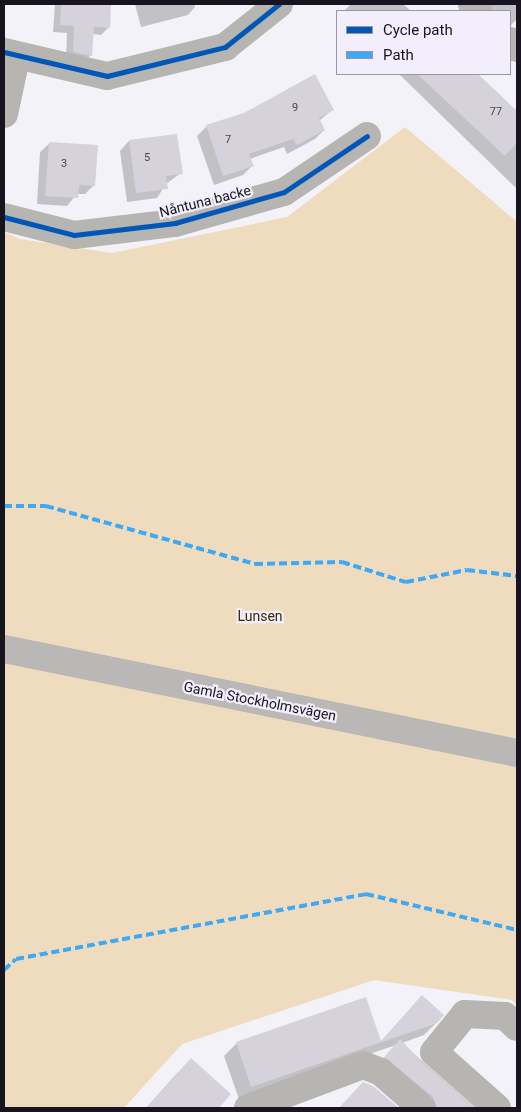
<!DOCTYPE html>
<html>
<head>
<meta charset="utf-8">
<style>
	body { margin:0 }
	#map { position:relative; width:521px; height:1112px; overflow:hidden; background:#f3f2f8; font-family:Roboto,sans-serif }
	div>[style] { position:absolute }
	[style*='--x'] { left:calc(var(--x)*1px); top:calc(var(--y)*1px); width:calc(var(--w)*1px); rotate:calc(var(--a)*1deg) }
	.green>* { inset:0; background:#efdcbe }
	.shadow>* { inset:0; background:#0003 }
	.building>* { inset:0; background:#d5d2db }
	.minor>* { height:28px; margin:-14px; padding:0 14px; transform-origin:14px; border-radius:14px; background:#b7b5b2 }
	.major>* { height:28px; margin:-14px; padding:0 14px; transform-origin:14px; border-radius:14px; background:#bab7b7 }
	.quiet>* { height:4px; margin-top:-2px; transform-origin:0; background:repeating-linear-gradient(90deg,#3fa9f5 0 8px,transparent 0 12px) }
	.cycleway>* { height:5px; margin:-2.5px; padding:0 2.5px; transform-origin:2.5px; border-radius:2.5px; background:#0057b8 }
	span { translate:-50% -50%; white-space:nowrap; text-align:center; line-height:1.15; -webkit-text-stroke:4.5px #f2eefc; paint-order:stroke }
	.number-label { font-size:11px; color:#46434e }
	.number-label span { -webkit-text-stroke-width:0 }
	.street-label { font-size:14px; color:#17131f }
	.park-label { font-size:14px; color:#3a2700 }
	.frame { position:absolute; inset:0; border:5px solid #17131f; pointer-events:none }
	.legend { position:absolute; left:336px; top:10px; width:175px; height:65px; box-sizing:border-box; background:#f2eefc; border:1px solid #9a96a4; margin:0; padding:6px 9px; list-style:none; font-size:15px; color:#17131f }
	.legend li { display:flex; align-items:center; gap:10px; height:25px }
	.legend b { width:25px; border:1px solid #9a96a4 }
</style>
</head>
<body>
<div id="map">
	<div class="green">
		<i style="clip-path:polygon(405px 127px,517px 222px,517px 1005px,512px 1000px,374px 980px,182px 1044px,124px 1108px,4px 1108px,4px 232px,20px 239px,112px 253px,287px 217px)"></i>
	</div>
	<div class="shadow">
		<i style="clip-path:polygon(55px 4px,110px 4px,109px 27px,101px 35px,92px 34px,90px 56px,83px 63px,66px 59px,67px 33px,53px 32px)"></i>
		<i style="clip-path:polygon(135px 4px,194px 4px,195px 7px,188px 15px,141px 27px)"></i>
		<i style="clip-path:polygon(351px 4px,403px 4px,411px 11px,344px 11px)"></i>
		<i style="clip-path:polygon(490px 4px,517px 4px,517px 19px,510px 26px,510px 11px,494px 11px)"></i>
		<i style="clip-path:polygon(399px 74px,474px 74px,517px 116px,517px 189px)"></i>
		<i style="clip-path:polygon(332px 110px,319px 121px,324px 130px,315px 139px,287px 154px,284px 147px,250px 159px,252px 166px,243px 175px,214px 185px,197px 136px,207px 126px)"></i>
		<i style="clip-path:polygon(176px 135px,181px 173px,166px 184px,157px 198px,127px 202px,120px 151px,129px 141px)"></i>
		<i style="clip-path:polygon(50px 143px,94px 185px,85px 194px,77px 194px,67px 206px,37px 204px,40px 152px)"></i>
		<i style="clip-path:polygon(366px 999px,380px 1042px,436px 1023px,424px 1035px,402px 1043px,475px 1108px,421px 1108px,374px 1069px,396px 1045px,239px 1099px,224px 1056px,236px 1044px)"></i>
		<i style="clip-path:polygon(178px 1072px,230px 1094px,217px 1108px,146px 1108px)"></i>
		<i style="clip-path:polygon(363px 1083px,395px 1108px,339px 1108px)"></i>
	</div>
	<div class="building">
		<i style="clip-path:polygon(61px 4px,111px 4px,110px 28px,94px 27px,92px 56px,73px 52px,74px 26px,60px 25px)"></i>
		<i style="clip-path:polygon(315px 74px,334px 110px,319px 118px,325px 130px,297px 145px,293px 139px,249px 154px,254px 166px,223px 176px,206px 125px,244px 113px)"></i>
		<i style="clip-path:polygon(417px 74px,478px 74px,517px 111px,517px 143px,505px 156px)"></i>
		<i style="clip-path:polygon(177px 134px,183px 174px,166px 176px,168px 189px,136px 193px,129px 140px)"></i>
		<i style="clip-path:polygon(49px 142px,98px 145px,95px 186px,79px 185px,78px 198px,45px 196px)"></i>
		<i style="clip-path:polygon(422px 995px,444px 1015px,437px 1023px,251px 1087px,236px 1042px,366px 997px,381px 1041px)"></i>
		<i style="clip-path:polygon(400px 1039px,424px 1064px,474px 1108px,437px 1108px,432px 1096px,384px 1057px)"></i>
		<i style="clip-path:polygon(191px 1058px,231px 1094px,219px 1108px,146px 1108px)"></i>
		<i style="clip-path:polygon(363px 1082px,373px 1086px,399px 1108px,339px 1108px)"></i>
	</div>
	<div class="minor">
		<i style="--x:472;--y:4;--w:10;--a:45"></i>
		<i style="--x:510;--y:41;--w:10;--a:45"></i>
		<i style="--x:4;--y:52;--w:106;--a:13.1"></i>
		<i style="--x:107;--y:76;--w:122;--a:-13.8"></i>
		<i style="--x:225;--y:47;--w:69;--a:-38.5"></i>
		<i style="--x:4;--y:114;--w:57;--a:-77.9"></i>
		<i style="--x:4;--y:217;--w:72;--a:14.4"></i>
		<i style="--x:74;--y:235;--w:102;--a:-6.8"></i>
		<i style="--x:175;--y:223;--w:113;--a:-15.9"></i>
		<i style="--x:284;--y:192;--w:100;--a:-34"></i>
		<i style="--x:248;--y:1108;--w:123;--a:-20.5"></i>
		<i style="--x:363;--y:1065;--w:19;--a:21"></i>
		<i style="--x:381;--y:1072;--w:55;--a:41.3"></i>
		<i style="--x:497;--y:1108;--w:84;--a:-138.4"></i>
		<i style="--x:434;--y:1052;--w:49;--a:-50.8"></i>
		<i style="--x:465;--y:1014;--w:40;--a:2.9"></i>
		<i style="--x:505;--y:1016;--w:16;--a:43"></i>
	</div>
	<div class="major">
		<i style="--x:4;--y:649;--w:523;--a:11.46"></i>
	</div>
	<div class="quiet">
		<i style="--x:4;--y:506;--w:42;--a:0"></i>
		<i style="--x:46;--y:506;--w:217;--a:15.5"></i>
		<i style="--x:255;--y:564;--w:87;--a:-1.3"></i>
		<i style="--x:342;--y:562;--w:67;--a:17.4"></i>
		<i style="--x:406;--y:582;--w:62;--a:-11.1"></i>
		<i style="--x:467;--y:570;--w:50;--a:6.8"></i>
		<i style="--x:4;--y:970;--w:16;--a:-43"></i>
		<i style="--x:16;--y:959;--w:356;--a:-10.5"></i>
		<i style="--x:366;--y:894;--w:155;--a:13.4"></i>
	</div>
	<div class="cycleway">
		<i style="--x:4;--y:52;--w:106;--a:13.1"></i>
		<i style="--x:107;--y:76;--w:122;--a:-13.8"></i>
		<i style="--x:225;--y:47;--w:69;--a:-38.5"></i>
		<i style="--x:4;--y:217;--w:72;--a:14.4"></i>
		<i style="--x:74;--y:235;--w:102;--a:-6.8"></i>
		<i style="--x:175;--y:223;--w:113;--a:-15.9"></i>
		<i style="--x:284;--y:192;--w:100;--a:-34"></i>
	</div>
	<div class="number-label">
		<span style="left:295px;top:108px">9</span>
		<span style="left:496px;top:112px">77</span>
		<span style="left:228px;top:140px">7</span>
		<span style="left:147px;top:158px">5</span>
		<span style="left:64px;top:164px">3</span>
	</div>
	<div class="street-label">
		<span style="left:205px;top:201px;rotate:-14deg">Nåntuna backe</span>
		<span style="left:260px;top:701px;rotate:11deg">Gamla Stockholmsvägen</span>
	</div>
	<div class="park-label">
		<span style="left:260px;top:616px">Lunsen</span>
	</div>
	<div class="frame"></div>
	<ul class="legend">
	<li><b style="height:6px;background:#0057b8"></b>Cycle path</li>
	<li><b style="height:6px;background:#3fa9f5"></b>Path</li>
	</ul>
</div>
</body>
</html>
